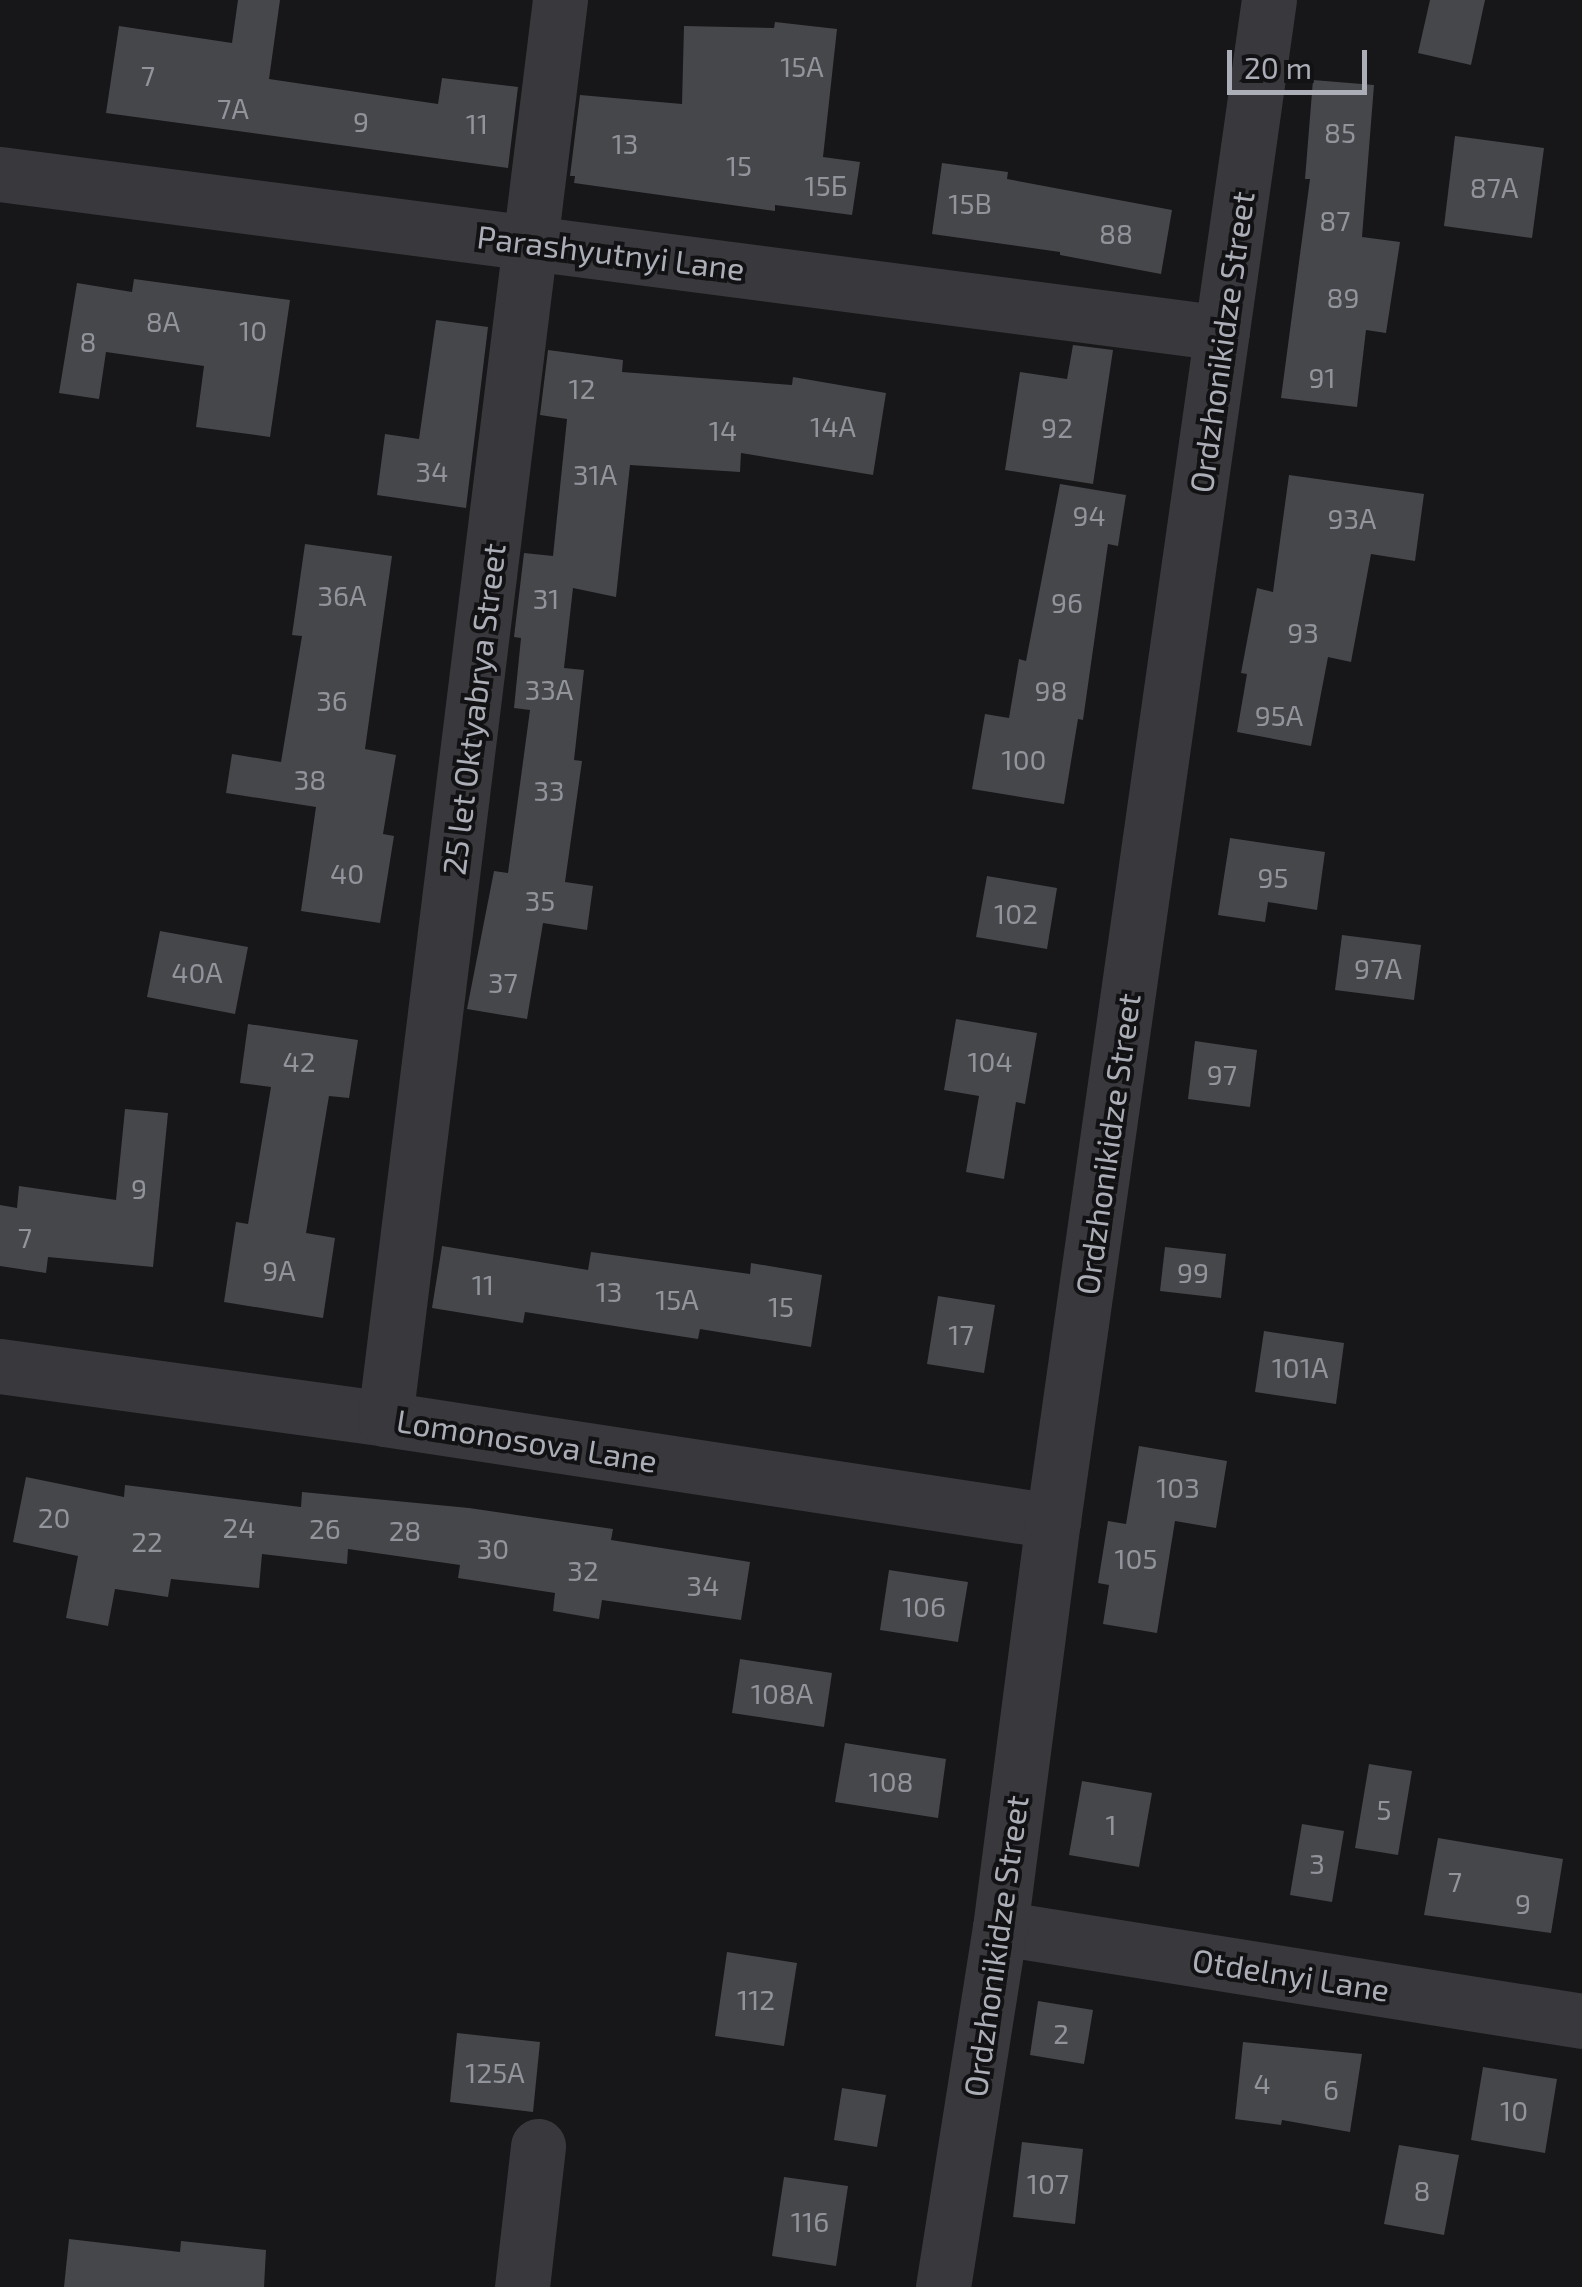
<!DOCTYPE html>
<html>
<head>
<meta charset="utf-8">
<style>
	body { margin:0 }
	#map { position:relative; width:1582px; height:2287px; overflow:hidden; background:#171719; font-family:"Exo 2",sans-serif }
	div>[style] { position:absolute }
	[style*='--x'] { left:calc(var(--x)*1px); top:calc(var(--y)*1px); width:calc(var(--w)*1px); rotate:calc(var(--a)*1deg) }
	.building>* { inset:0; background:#46474b }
	.minor>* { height:55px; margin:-27.5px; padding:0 27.5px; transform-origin:27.5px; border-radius:27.5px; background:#39393d }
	span { translate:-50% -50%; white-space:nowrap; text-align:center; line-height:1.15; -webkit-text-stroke:8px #121214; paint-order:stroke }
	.number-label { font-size:28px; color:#92949c }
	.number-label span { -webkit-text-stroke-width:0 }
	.street-label { font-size:32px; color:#abaeb7 }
	.scale { position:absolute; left:1227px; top:50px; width:140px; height:45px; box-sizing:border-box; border:5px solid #abaeb7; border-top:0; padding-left:12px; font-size:30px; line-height:35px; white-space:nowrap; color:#abaeb7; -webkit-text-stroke:8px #121214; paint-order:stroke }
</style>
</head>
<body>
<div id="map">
	<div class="building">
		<i style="clip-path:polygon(238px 0,280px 0,269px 79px,438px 104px,442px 78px,518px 87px,508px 168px,106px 113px,119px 26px,232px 43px)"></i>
		<i style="clip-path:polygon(1430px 0,1485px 0,1471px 65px,1418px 53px)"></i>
		<i style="clip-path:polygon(775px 22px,837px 29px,823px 157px,860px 162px,852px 215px,775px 205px,775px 211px,574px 183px,575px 176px,570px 176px,580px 95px,682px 104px,684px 26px,774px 28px)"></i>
		<i style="clip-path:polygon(1313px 80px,1374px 85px,1362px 237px,1400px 242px,1386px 333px,1366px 330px,1357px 407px,1281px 398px,1310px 179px,1305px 179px)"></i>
		<i style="clip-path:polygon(1455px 136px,1544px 148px,1532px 238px,1444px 226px)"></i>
		<i style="clip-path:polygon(942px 163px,1008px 172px,1007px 179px,1172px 210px,1161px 274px,1060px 255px,1060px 252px,932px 234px)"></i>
		<i style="clip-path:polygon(134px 279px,290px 300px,270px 437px,196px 427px,204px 366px,106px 352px,99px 399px,59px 393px,77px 283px,132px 292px)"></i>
		<i style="clip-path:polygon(436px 320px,488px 327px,466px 508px,377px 495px,385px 434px,419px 439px)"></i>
		<i style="clip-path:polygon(1073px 345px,1113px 350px,1093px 484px,1005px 470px,1020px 372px,1067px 379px)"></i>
		<i style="clip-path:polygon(548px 350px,623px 360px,622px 372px,792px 385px,793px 377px,886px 393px,873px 475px,741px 453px,740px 472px,630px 465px,616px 597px,573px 588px,564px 668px,584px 670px,574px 760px,582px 761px,565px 882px,593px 886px,587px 930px,543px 923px,527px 1019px,467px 1009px,494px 871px,508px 873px,530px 710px,514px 708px,521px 638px,514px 637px,524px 553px,553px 556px,567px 419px,540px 415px)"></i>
		<i style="clip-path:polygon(1289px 475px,1424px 494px,1415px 561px,1371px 554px,1351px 662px,1328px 657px,1311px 746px,1237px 732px,1247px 674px,1241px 673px,1257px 588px,1273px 592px)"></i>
		<i style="clip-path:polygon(1060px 484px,1126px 495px,1118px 546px,1108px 544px,1083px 720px,1078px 719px,1064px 804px,972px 789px,985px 714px,1009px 718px,1019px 659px,1026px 661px)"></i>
		<i style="clip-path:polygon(305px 544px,392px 556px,365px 749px,396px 755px,383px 834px,394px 836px,380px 923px,301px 911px,316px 807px,226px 793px,232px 754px,281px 762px,302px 636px,292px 635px)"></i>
		<i style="clip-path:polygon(1230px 838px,1325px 852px,1317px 910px,1268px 902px,1265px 922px,1218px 915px)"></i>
		<i style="clip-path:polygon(987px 876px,1057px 888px,1047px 949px,976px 937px)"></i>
		<i style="clip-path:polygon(160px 931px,248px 947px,235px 1014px,147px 997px)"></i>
		<i style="clip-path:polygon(1342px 935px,1421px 945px,1414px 1000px,1335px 990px)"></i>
		<i style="clip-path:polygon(956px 1019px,1037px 1033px,1025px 1104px,1016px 1102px,1004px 1179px,966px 1172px,979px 1096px,944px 1090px)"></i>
		<i style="clip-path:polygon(248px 1024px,358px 1040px,349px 1098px,329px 1096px,306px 1233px,335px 1238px,323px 1318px,224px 1302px,236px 1222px,248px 1224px,271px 1087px,240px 1083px)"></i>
		<i style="clip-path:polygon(1195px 1041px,1257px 1050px,1250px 1107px,1188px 1099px)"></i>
		<i style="clip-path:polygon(125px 1109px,168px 1113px,153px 1267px,48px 1257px,46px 1273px,0 1266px,0 1205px,17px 1208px,19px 1186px,116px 1200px)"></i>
		<i style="clip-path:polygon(442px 1246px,588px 1270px,591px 1252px,750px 1274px,751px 1263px,822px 1275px,811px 1347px,700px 1329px,698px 1339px,525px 1312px,523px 1323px,432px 1308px)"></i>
		<i style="clip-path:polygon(1165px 1247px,1226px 1254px,1221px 1298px,1160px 1291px)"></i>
		<i style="clip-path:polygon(938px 1296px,995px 1305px,984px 1373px,927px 1364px)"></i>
		<i style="clip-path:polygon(1264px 1331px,1344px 1343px,1336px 1404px,1255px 1392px)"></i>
		<i style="clip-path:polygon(1139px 1446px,1227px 1461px,1216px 1528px,1175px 1521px,1157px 1633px,1103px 1624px,1109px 1585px,1098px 1583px,1108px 1521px,1126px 1524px)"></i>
		<i style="clip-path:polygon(26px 1477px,124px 1497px,125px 1485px,301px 1507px,302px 1492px,469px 1508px,613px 1529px,611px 1540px,750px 1562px,741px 1620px,602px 1600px,599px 1619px,553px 1611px,555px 1593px,458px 1578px,460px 1565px,348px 1549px,347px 1564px,262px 1554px,259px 1588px,171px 1579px,168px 1597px,115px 1589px,108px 1626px,66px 1618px,78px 1556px,13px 1542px)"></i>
		<i style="clip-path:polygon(889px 1570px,968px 1582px,958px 1642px,880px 1630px)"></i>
		<i style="clip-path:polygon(740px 1659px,832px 1673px,824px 1727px,732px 1713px)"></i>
		<i style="clip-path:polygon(845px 1743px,946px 1759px,938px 1818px,835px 1802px)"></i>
		<i style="clip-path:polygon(1369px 1764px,1412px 1771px,1398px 1855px,1355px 1848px)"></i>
		<i style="clip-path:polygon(1082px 1781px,1152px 1793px,1139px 1867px,1069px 1855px)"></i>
		<i style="clip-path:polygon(1302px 1824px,1344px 1831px,1332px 1902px,1290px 1895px)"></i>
		<i style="clip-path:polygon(1438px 1838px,1563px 1859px,1551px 1933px,1424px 1915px)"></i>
		<i style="clip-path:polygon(727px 1952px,797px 1963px,784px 2046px,715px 2036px)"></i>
		<i style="clip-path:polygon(1038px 2001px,1093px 2010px,1084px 2064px,1030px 2055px)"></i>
		<i style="clip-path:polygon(457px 2033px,540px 2042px,533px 2112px,450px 2102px)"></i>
		<i style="clip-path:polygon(1243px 2042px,1362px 2054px,1350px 2132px,1282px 2120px,1281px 2125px,1235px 2119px)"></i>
		<i style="clip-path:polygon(1483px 2067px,1557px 2079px,1545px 2153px,1471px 2140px)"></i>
		<i style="clip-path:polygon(842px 2088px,886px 2095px,877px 2147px,834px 2140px)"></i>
		<i style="clip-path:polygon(1022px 2142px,1083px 2149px,1075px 2224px,1013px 2217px)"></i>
		<i style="clip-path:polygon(1399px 2145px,1459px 2155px,1444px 2235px,1384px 2224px)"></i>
		<i style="clip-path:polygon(784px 2177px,848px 2186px,836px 2266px,772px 2256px)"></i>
		<i style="clip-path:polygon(69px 2239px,180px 2252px,181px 2241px,266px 2250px,264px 2287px,64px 2287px)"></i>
	</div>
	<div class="minor">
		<i style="--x:0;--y:174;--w:1232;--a:7.41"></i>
		<i style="--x:0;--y:1366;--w:389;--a:7.8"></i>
		<i style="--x:385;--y:1419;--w:676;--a:8.68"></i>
		<i style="--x:385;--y:1419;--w:1430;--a:-82.97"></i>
		<i style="--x:1000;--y:1928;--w:589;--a:9.08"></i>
		<i style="--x:522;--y:2287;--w:142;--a:-83.5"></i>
		<i style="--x:943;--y:2287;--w:363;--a:-81"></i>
		<i style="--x:1000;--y:1928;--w:410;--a:-82.6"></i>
		<i style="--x:1053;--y:1521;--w:1536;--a:-81.92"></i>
	</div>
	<div class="number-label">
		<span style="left:802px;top:66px">15А</span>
		<span style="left:148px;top:75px">7</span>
		<span style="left:233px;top:108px">7А</span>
		<span style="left:361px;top:121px">9</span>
		<span style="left:477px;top:123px">11</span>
		<span style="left:1340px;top:132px">85</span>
		<span style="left:625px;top:143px">13</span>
		<span style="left:739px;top:165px">15</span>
		<span style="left:826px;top:185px">15Б</span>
		<span style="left:1494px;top:187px">87А</span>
		<span style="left:970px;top:203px">15В</span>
		<span style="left:1335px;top:220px">87</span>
		<span style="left:1116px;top:233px">88</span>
		<span style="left:1343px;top:297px">89</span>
		<span style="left:163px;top:321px">8А</span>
		<span style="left:253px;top:330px">10</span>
		<span style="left:88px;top:341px">8</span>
		<span style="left:1322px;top:377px">91</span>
		<span style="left:582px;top:388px">12</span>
		<span style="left:833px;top:426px">14А</span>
		<span style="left:1057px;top:427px">92</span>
		<span style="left:723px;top:430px">14</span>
		<span style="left:432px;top:471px">34</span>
		<span style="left:595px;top:474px">31А</span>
		<span style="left:1089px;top:515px">94</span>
		<span style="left:1352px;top:518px">93А</span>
		<span style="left:342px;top:595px">36А</span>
		<span style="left:546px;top:598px">31</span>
		<span style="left:1067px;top:602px">96</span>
		<span style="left:1303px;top:632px">93</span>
		<span style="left:549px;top:689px">33А</span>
		<span style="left:1051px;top:690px">98</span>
		<span style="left:332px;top:700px">36</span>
		<span style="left:1279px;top:715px">95А</span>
		<span style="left:1024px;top:759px">100</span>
		<span style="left:310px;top:779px">38</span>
		<span style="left:549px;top:790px">33</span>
		<span style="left:347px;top:873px">40</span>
		<span style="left:1273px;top:877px">95</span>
		<span style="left:540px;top:900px">35</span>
		<span style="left:1016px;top:913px">102</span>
		<span style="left:1378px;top:968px">97А</span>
		<span style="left:197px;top:972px">40А</span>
		<span style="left:503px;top:982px">37</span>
		<span style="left:299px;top:1061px">42</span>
		<span style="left:990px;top:1061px">104</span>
		<span style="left:1222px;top:1074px">97</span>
		<span style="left:139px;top:1188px">9</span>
		<span style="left:25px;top:1237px">7</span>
		<span style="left:279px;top:1270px">9А</span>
		<span style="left:1193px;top:1272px">99</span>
		<span style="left:483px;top:1284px">11</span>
		<span style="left:609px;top:1291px">13</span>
		<span style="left:677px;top:1299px">15А</span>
		<span style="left:781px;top:1306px">15</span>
		<span style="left:961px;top:1334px">17</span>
		<span style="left:1300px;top:1367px">101А</span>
		<span style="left:1178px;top:1487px">103</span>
		<span style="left:54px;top:1517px">20</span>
		<span style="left:239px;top:1527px">24</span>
		<span style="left:325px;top:1528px">26</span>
		<span style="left:405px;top:1530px">28</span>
		<span style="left:147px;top:1541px">22</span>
		<span style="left:493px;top:1548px">30</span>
		<span style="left:1136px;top:1558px">105</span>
		<span style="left:583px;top:1570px">32</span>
		<span style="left:703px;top:1585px">34</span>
		<span style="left:924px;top:1606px">106</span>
		<span style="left:782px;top:1693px">108А</span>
		<span style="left:891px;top:1781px">108</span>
		<span style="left:1384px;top:1809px">5</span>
		<span style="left:1111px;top:1824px">1</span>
		<span style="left:1317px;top:1863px">3</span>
		<span style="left:1455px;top:1881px">7</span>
		<span style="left:1523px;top:1903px">9</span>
		<span style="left:756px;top:1999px">112</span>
		<span style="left:1061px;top:2033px">2</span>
		<span style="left:495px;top:2072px">125А</span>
		<span style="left:1262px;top:2083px">4</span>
		<span style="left:1331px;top:2089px">6</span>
		<span style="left:1514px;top:2110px">10</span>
		<span style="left:1048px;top:2183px">107</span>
		<span style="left:1422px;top:2190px">8</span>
		<span style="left:810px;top:2221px">116</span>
	</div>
	<div class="street-label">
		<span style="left:611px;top:252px;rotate:7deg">Parashyutnyi Lane</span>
		<span style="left:1221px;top:342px;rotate:-82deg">Ordzhonikidze Street</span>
		<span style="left:473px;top:709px;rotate:-83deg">25 let Oktyabrya Street</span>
		<span style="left:1107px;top:1144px;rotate:-82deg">Ordzhonikidze Street</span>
		<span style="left:527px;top:1440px;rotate:9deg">Lomonosova Lane</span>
		<span style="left:995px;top:1946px;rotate:-82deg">Ordzhonikidze Street</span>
		<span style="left:1291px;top:1974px;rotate:9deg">Otdelnyi Lane</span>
	</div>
	<div class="scale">20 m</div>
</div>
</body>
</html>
